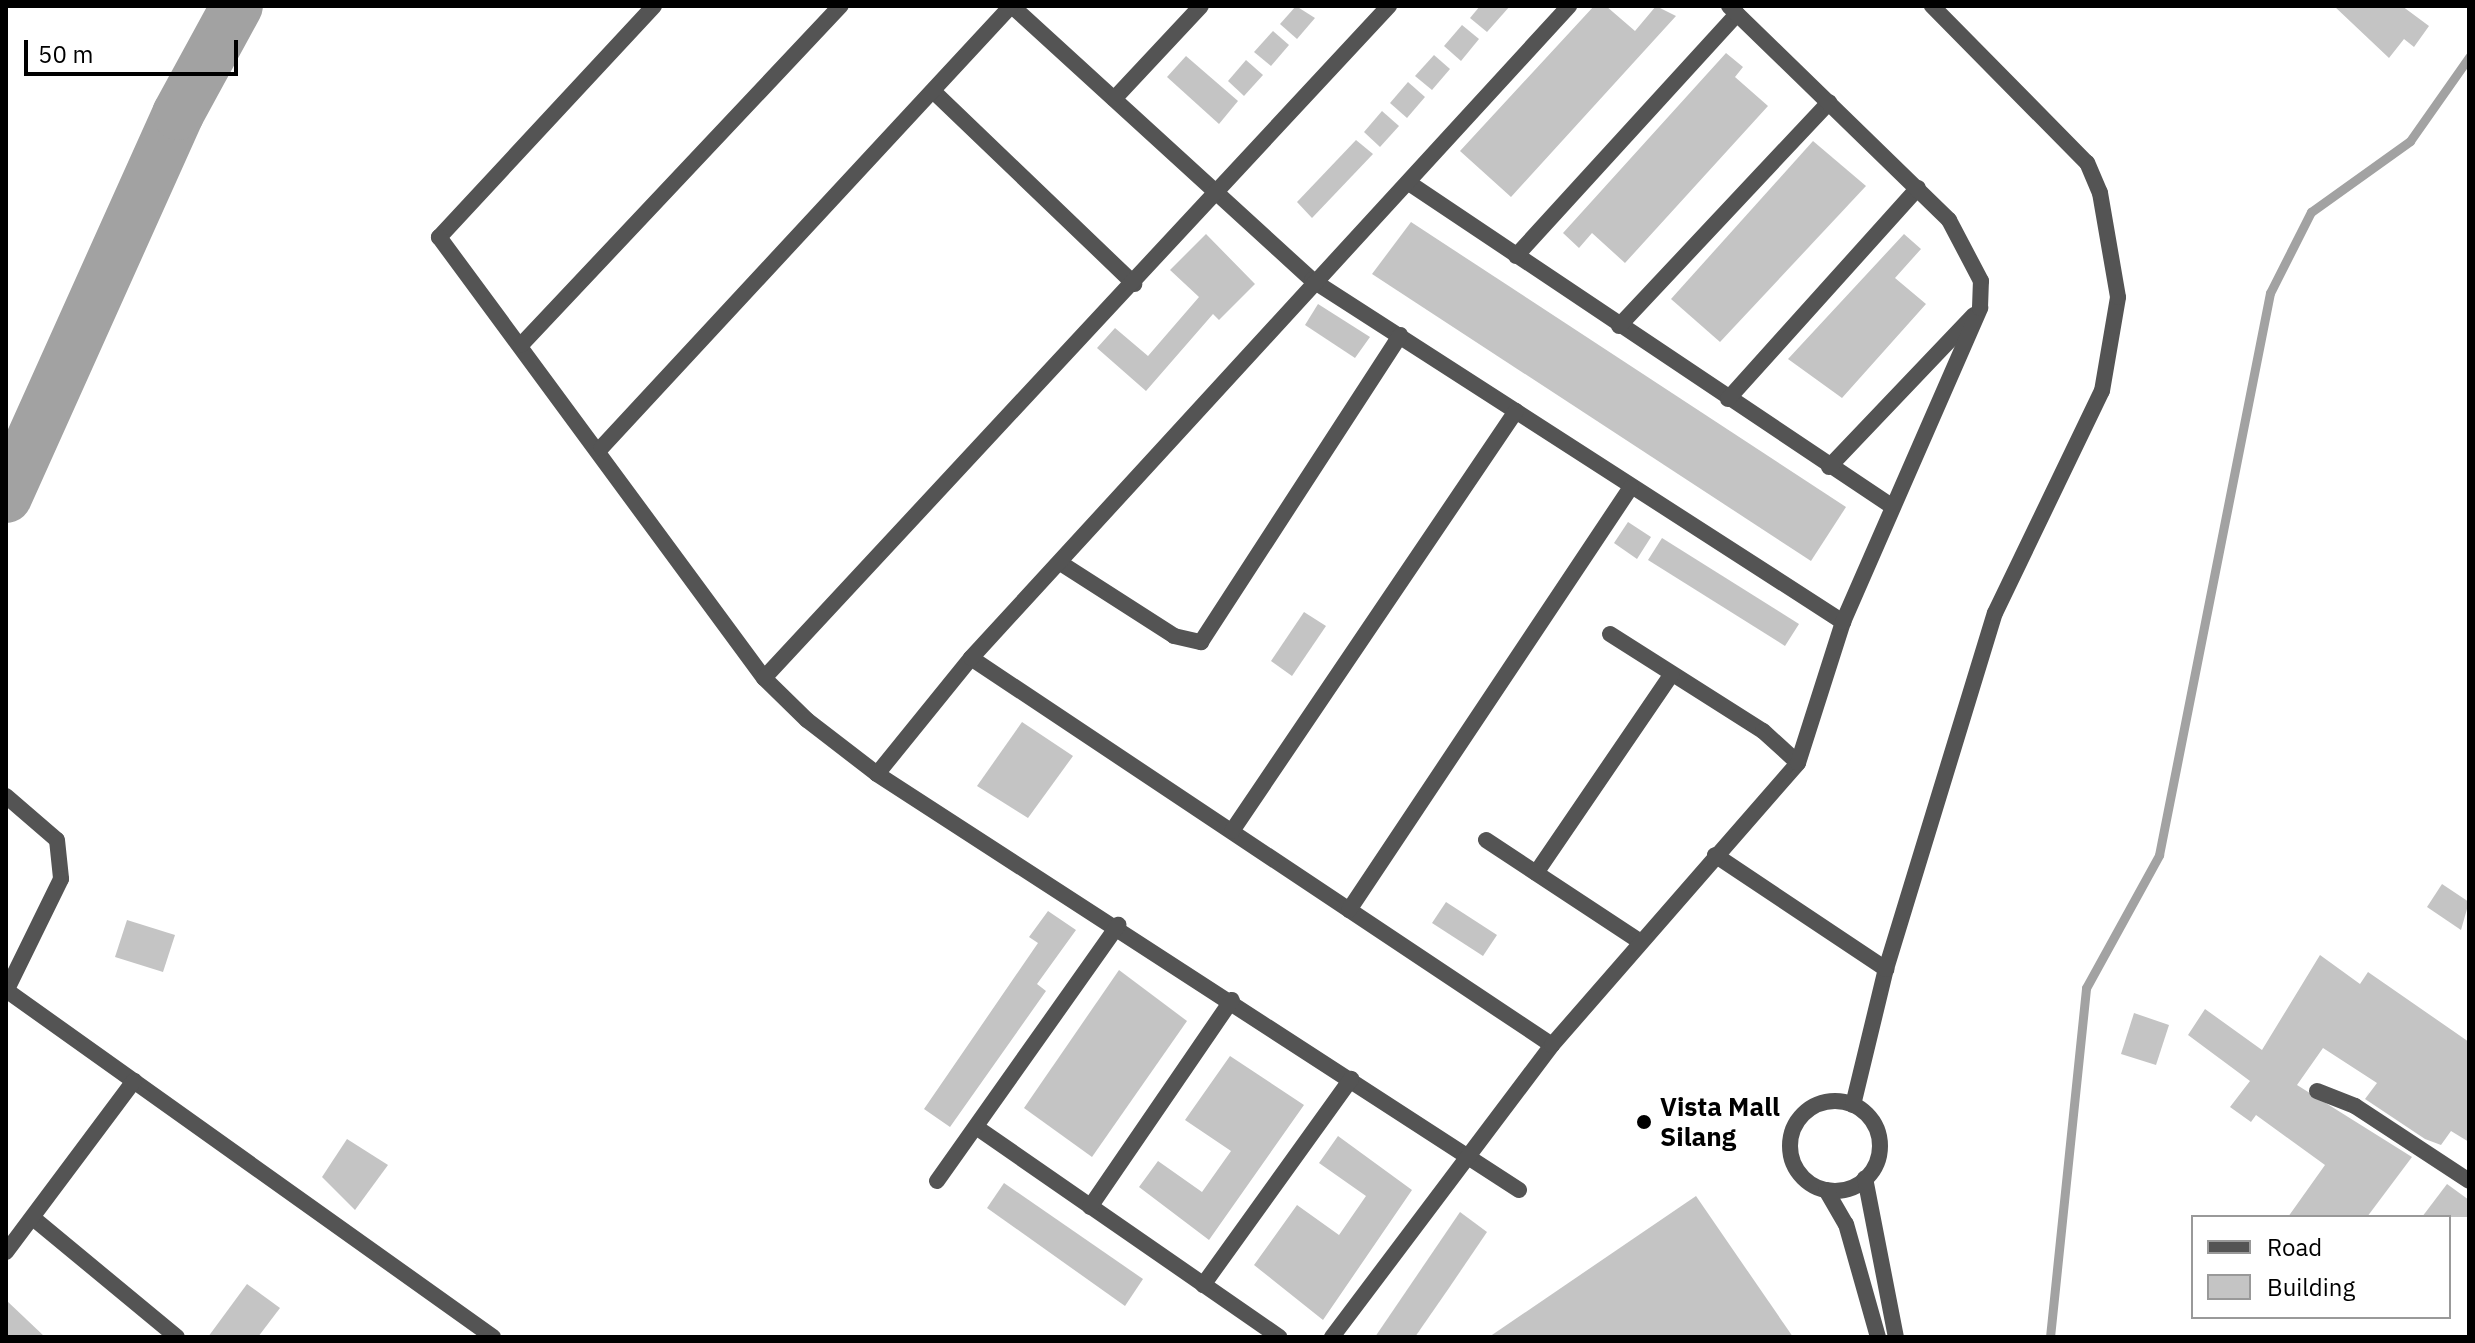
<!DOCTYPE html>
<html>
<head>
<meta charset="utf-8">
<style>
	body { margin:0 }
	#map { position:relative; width:2475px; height:1343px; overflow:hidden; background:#fff; font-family:"IBM Plex Sans",sans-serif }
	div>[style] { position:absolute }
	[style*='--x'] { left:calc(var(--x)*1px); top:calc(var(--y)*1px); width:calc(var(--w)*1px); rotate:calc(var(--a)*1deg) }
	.stream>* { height:9px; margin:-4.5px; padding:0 4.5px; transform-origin:4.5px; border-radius:4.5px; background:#a2a2a2 }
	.river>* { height:52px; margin:-26px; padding:0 26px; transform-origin:26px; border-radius:26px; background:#a2a2a2 }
	.building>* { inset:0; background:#c4c4c4 }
	.lane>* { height:16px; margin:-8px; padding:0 8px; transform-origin:8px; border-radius:8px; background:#545454 }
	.street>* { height:16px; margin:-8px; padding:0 8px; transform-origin:8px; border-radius:8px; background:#545454 }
	.street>.ring { margin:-8px; padding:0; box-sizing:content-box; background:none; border:16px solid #545454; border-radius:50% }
	.dots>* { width:22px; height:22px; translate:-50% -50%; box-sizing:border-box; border:4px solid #fff; border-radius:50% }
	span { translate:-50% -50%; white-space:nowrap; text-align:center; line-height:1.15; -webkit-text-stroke:6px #fff; paint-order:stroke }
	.poi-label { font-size:26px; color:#000; font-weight:700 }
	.left { translate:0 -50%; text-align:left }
	.frame { position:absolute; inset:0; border:8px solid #000; pointer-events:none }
	.legend { position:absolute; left:2191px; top:1215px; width:260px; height:104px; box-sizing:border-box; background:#fff; border:2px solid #999; margin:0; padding:10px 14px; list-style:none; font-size:24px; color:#000 }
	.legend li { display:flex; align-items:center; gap:16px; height:40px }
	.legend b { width:40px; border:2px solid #999 }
	.scale { position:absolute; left:24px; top:40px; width:214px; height:36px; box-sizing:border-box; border:4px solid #000; border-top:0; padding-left:10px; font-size:24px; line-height:28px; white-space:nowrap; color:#000; -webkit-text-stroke:6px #fff; paint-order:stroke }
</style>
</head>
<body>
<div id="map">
	<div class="stream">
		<i style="--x:2050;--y:1337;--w:351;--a:-84.1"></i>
		<i style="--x:2086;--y:988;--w:152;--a:-61.2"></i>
		<i style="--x:2159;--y:855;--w:573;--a:-78.83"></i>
		<i style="--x:2270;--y:293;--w:91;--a:-63.2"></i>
		<i style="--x:2311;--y:212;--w:122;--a:-35.6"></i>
		<i style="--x:2410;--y:141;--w:103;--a:-54.9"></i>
	</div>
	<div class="river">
		<i style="--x:6;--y:497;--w:420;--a:-65.8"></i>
		<i style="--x:178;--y:114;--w:123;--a:-61.4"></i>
	</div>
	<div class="building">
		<i style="clip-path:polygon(1296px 6px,1315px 18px,1297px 39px,1280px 24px)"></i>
		<i style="clip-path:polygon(1480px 6px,1510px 6px,1487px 32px,1470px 18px)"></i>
		<i style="clip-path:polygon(1594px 6px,1606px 6px,1635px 31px,1656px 6px,1676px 16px,1511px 197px,1460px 151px)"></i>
		<i style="clip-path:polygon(2334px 6px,2402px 6px,2429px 26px,2414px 47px,2404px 39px,2389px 58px)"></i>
		<i style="clip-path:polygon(1462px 25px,1479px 39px,1461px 61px,1444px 46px)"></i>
		<i style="clip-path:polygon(1273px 31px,1289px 45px,1271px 66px,1254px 52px)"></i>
		<i style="clip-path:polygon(1726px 53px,1743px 67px,1735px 77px,1768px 106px,1625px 263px,1592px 233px,1579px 248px,1563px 233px)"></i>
		<i style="clip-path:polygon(1434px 55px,1450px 69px,1432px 90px,1415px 76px)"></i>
		<i style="clip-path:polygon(1186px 56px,1238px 101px,1219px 124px,1167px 77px)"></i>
		<i style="clip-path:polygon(1246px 60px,1263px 75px,1244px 96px,1228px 81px)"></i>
		<i style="clip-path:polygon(1408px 82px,1425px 97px,1407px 118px,1390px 103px)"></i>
		<i style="clip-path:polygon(1382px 111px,1399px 126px,1380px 147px,1364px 132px)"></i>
		<i style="clip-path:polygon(1356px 140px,1373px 154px,1312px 218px,1297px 202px)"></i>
		<i style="clip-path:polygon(1813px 141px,1866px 186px,1720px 342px,1671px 299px)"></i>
		<i style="clip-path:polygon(1411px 222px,1846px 507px,1811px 561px,1372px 274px)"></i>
		<i style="clip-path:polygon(1206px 234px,1255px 284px,1219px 320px,1213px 314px,1146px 391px,1097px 348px,1115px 328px,1148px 356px,1199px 297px,1170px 270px)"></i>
		<i style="clip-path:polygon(1904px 234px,1921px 249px,1895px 278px,1926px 304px,1842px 398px,1788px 359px)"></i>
		<i style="clip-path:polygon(1318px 304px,1370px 337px,1355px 358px,1305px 325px)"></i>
		<i style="clip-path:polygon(1628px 522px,1651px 537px,1637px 559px,1614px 543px)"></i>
		<i style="clip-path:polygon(1662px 538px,1799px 624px,1785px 646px,1648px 560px)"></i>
		<i style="clip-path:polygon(1304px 612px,1326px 626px,1292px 676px,1271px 661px)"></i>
		<i style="clip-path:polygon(1022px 722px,1073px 756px,1028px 818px,977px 786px)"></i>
		<i style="clip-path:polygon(2442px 884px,2469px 902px,2461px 930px,2427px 907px)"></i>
		<i style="clip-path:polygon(1446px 902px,1497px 935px,1483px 956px,1432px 923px)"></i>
		<i style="clip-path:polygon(1048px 911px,1076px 930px,1037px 984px,1046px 991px,950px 1127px,924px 1109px,1038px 943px,1029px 937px)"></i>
		<i style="clip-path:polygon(127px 920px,175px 935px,163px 972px,115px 957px)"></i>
		<i style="clip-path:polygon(2320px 955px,2360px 984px,2368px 972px,2469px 1042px,2469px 1142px,2451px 1131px,2441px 1145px,2425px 1139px,2365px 1099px,2377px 1083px,2323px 1048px,2297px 1085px,2412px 1157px,2367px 1217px,2288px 1217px,2325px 1165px,2256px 1115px,2251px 1122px,2230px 1107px,2250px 1081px,2188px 1035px,2205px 1009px,2262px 1050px)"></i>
		<i style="clip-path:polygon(1119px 970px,1187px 1021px,1092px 1157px,1024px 1108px)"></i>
		<i style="clip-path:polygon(2134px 1013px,2169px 1025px,2156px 1065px,2121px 1054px)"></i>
		<i style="clip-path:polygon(1230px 1056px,1304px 1105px,1209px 1240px,1139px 1187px,1158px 1161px,1202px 1192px,1231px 1151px,1185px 1120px)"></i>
		<i style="clip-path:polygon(1338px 1136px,1412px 1190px,1323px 1320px,1254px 1265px,1297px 1205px,1339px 1235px,1366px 1196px,1319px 1163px)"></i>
		<i style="clip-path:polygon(347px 1139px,388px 1165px,355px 1210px,322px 1177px)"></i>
		<i style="clip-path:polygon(1004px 1183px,1143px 1279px,1125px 1306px,987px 1208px)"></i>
		<i style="clip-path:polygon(2447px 1184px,2469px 1200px,2469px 1217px,2422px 1217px)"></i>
		<i style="clip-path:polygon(1696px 1196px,1793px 1337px,1489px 1337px)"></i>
		<i style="clip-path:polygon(1460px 1212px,1487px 1232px,1449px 1288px,1415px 1337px,1375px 1337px)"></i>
		<i style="clip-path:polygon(247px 1284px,280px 1308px,258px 1337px,208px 1337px)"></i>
		<i style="clip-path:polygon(6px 1300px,45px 1337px,6px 1337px)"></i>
	</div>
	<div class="lane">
		<i style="--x:2317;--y:1091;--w:41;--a:21.5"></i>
		<i style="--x:2355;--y:1106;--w:136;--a:33.3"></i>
	</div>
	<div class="street">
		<i style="--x:654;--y:6;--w:316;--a:132.9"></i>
		<i style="--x:439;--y:237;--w:548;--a:53.61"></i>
		<i style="--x:764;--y:678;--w:60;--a:44.3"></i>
		<i style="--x:807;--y:720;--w:88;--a:37.6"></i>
		<i style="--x:877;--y:774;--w:765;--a:32.94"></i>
		<i style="--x:1012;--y:6;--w:406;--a:42.4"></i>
		<i style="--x:1312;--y:280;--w:632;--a:32.78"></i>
		<i style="--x:933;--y:91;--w:279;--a:43.8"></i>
		<i style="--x:1114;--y:99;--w:127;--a:-46.9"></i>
		<i style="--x:1409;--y:183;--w:579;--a:33.8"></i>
		<i style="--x:1516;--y:256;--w:328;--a:-47.6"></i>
		<i style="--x:1619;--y:326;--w:307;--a:-46.8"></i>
		<i style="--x:521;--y:345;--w:466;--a:-46.7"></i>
		<i style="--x:1728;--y:399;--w:284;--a:-48"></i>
		<i style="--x:601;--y:448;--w:603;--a:-47.15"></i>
		<i style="--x:1829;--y:467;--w:210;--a:-46.4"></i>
		<i style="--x:1062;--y:564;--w:133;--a:32.7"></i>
		<i style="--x:1174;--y:636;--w:28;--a:13"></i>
		<i style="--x:1201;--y:642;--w:366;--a:-57"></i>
		<i style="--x:1610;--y:634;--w:181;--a:32.4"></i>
		<i style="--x:1763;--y:731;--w:47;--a:42.4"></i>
		<i style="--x:971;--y:658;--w:698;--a:33.67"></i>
		<i style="--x:764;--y:678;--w:918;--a:-47.08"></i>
		<i style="--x:877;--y:774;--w:149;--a:-51"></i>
		<i style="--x:971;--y:658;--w:885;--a:-47.47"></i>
		<i style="--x:6;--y:796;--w:67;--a:40.8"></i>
		<i style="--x:57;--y:840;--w:39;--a:84"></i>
		<i style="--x:61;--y:879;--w:123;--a:116.1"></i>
		<i style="--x:1232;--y:831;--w:507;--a:-55.93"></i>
		<i style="--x:1486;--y:840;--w:183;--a:33.4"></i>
		<i style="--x:1715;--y:855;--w:206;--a:33.7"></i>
		<i style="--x:1536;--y:873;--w:240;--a:-55.7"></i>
		<i style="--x:1349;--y:910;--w:508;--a:-56.31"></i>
		<i style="--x:6;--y:990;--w:598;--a:35.47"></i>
		<i class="ring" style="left:1790px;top:1101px;width:74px;height:74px"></i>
		<i style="--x:1853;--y:1105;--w:140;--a:-76.4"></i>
		<i style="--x:1886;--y:969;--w:372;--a:-73"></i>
		<i style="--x:1995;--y:613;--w:246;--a:-64.3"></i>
		<i style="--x:2102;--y:391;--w:95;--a:-80.3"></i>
		<i style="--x:2118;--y:297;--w:106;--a:-99.8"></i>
		<i style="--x:2100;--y:193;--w:33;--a:-113"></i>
		<i style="--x:2087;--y:163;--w:221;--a:-134.6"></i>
		<i style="--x:976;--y:1127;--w:369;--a:34.7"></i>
		<i style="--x:1865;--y:1178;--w:162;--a:79"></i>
		<i style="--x:937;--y:1181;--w:314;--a:-54.7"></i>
		<i style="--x:1826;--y:1190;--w:39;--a:60"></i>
		<i style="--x:1846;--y:1224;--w:117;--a:74.2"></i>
		<i style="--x:1090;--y:1207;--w:251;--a:-55.6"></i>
		<i style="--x:33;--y:1218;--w:187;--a:39.6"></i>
		<i style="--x:6;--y:1252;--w:214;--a:-53.2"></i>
		<i style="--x:1203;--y:1285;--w:254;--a:-54.3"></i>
		<i style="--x:1332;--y:1337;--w:366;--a:-53"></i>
		<i style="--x:1552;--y:1045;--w:374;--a:-48.9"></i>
		<i style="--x:1798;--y:763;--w:148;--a:-72.3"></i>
		<i style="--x:1843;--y:622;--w:343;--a:-66.4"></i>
		<i style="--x:1980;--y:308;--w:27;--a:-88"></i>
		<i style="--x:1981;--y:281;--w:69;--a:-117.7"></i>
		<i style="--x:1949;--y:220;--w:307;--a:-135.8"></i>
	</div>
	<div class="dots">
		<i style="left:1644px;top:1122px;background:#000"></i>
	</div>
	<div class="poi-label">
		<span class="left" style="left:1660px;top:1122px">Vista Mall<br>Silang</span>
	</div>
	<div class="frame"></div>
	<ul class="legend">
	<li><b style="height:10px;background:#545454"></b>Road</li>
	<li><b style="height:22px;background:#c4c4c4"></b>Building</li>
	</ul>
	<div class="scale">50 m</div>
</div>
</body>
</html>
